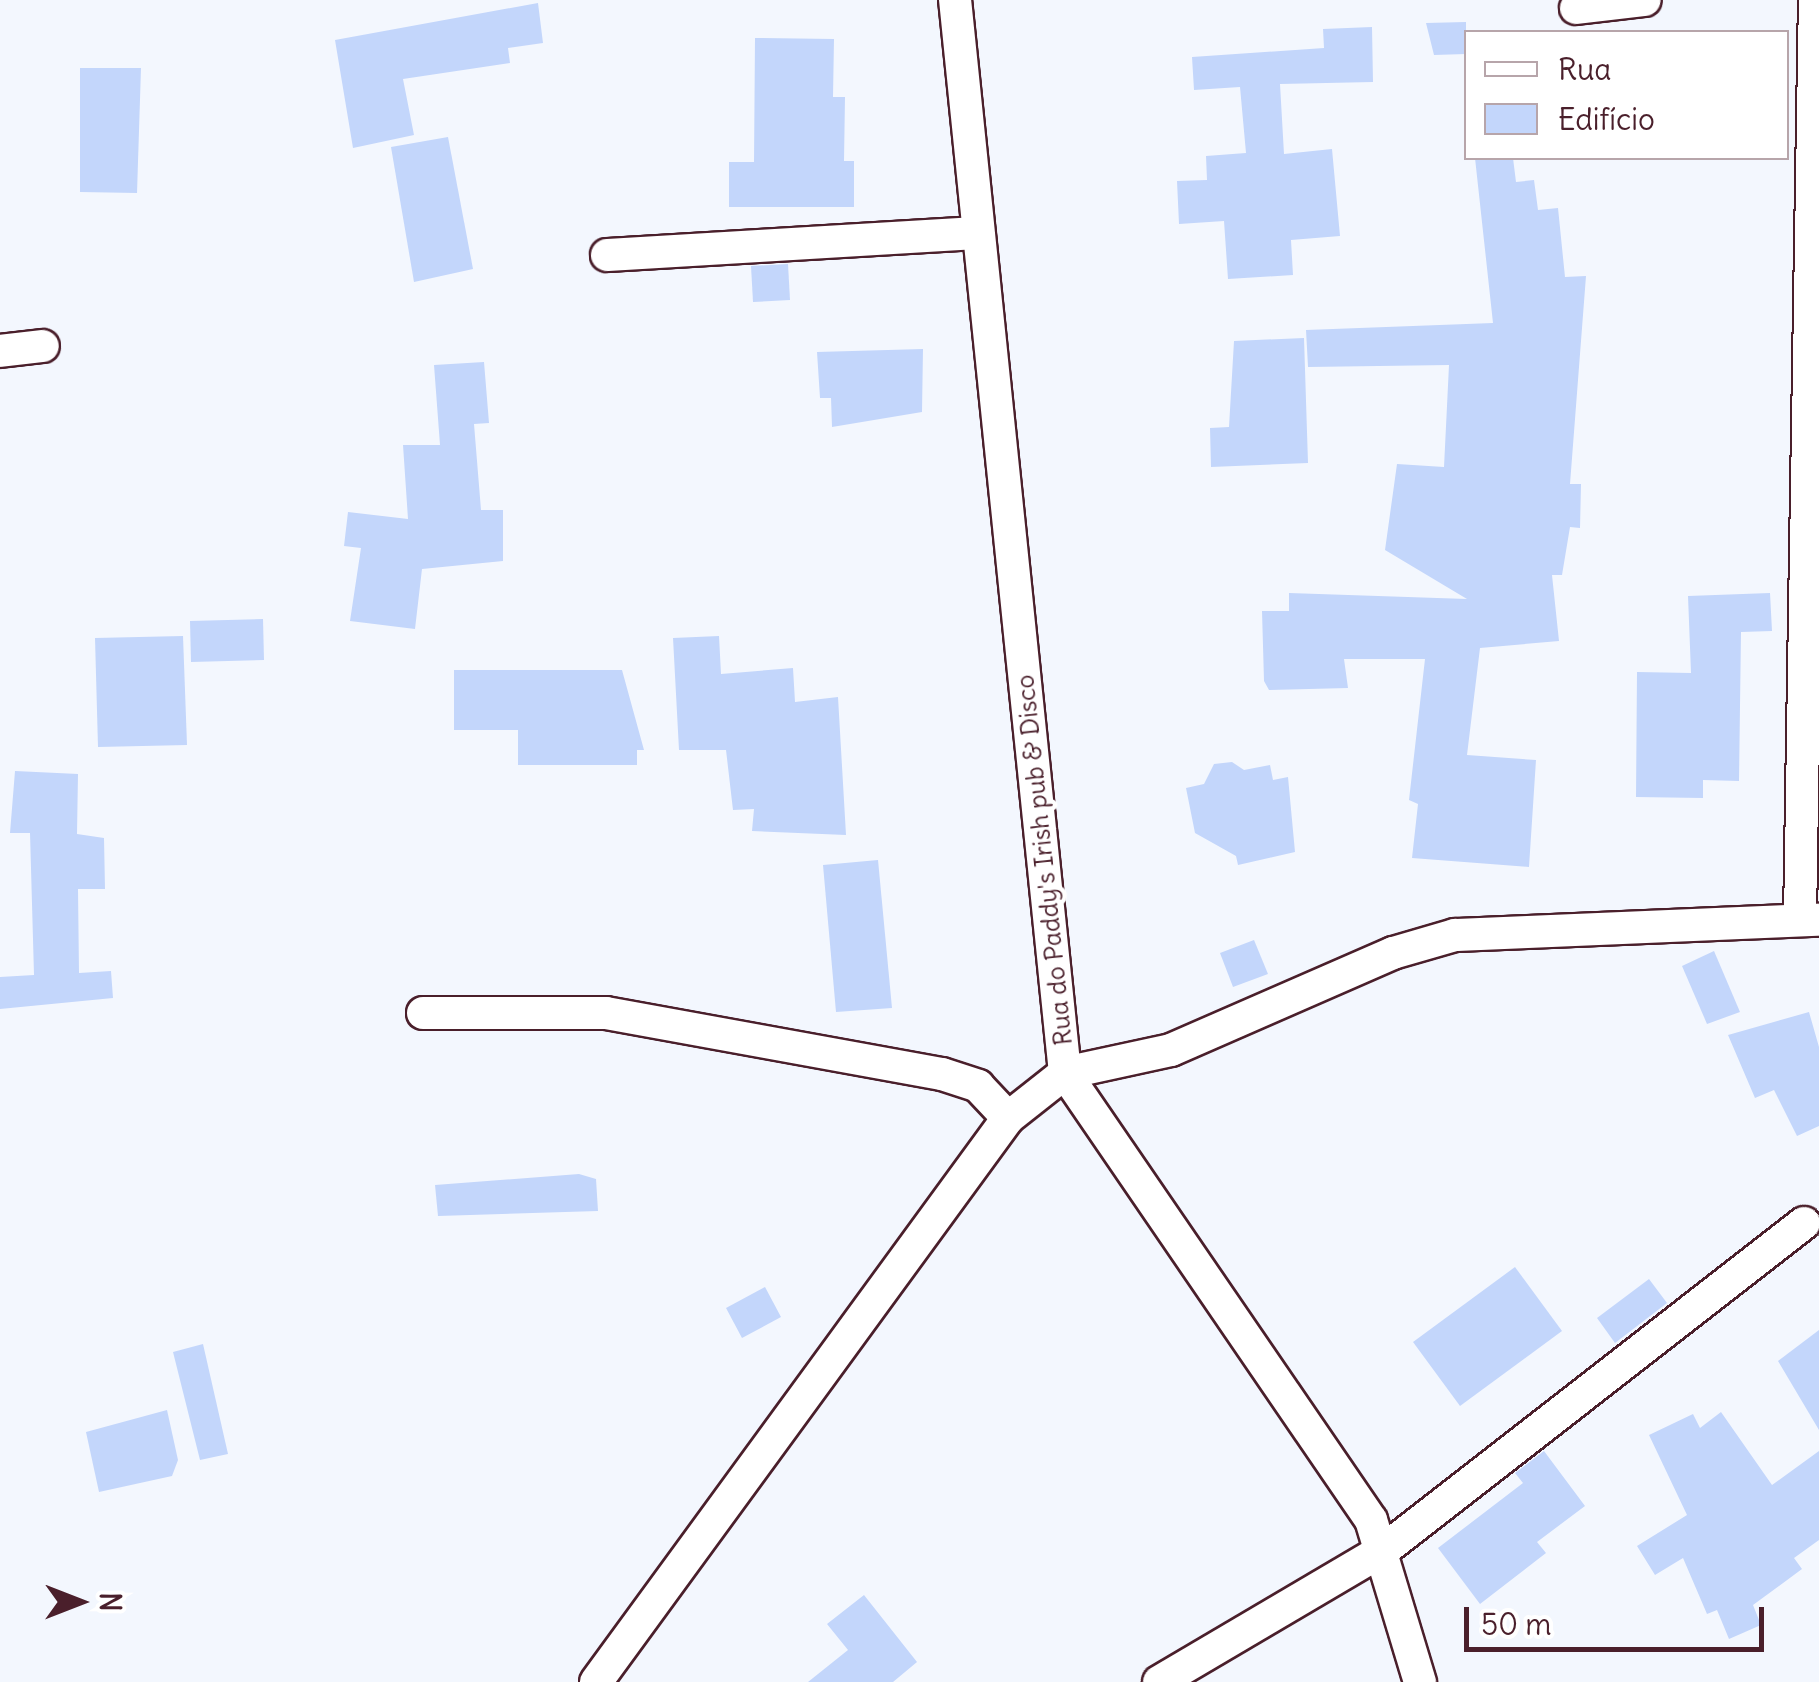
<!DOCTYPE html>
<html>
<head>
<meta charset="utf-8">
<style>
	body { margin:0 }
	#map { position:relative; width:1819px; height:1682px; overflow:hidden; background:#f3f7fe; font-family:Delius,sans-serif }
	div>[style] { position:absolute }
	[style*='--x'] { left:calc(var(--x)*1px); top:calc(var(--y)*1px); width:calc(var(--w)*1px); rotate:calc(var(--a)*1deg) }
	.building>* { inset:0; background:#c3d6fb }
	.roads { filter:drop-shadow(2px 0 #4a1f2b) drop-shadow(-2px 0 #4a1f2b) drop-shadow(0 2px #4a1f2b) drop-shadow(0 -2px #4a1f2b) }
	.street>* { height:32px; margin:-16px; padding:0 16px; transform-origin:16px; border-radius:16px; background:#fff }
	span { translate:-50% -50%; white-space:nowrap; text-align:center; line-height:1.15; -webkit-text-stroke:9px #fff; paint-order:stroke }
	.street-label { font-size:25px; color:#4a1f2b }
	.legend { position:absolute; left:1464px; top:30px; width:325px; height:130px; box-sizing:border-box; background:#fff; border:2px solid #b7a5aa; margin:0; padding:12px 18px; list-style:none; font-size:30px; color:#4a1f2b }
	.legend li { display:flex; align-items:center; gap:20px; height:50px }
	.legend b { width:50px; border:2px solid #b7a5aa }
	.north { position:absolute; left:30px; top:1552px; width:100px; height:100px; -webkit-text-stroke:8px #fff; paint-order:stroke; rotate:90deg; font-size:28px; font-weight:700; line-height:40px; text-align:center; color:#4a1f2b }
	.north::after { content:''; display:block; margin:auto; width:35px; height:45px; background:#4a1f2b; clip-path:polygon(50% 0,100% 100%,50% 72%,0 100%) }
	.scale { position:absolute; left:1464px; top:1607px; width:300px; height:45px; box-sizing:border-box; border:5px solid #4a1f2b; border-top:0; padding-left:12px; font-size:30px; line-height:35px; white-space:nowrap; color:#4a1f2b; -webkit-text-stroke:8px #fff; paint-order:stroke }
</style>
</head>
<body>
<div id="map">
	<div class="building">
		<i style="clip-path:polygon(538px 3px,543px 43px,508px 48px,510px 63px,403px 79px,414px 135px,353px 148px,335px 40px)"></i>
		<i style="clip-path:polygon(1466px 22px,1466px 54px,1434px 55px,1426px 23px)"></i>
		<i style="clip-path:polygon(1372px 27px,1373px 82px,1280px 84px,1284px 154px,1332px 149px,1340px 236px,1291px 240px,1293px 275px,1228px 279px,1224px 221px,1179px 224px,1177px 181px,1207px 180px,1206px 156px,1246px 153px,1240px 87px,1194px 90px,1192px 57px,1324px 48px,1323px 29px)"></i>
		<i style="clip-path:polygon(755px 38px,834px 39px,833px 97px,845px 97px,844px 161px,854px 161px,854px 207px,729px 207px,729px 162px,754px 162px)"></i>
		<i style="clip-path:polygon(80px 68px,141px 68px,137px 193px,80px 192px)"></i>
		<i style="clip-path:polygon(448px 137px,473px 269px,414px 282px,391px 147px)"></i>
		<i style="clip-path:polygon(1475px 158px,1513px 158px,1516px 182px,1534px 180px,1538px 210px,1558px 208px,1565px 277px,1586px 276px,1570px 484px,1581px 484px,1580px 528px,1570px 527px,1562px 575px,1552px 575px,1559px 641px,1480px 648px,1467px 755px,1536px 760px,1529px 867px,1412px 858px,1418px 804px,1409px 800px,1425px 659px,1344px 659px,1348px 688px,1269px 690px,1264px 681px,1262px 611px,1289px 611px,1289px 593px,1467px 599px,1385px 550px,1397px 464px,1444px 467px,1449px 365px,1308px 367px,1306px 330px,1493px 323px)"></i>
		<i style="clip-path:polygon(788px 264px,790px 300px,753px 302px,751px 266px)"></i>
		<i style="clip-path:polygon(1304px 338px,1308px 463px,1211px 467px,1210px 428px,1229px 427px,1234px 341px)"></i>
		<i style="clip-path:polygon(923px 349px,922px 412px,832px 427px,831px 398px,820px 398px,817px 352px)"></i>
		<i style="clip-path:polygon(484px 362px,489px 423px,474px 424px,481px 510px,503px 510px,503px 561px,422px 569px,415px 629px,350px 621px,361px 548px,344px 546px,348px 512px,408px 519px,403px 445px,440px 445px,434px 365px)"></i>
		<i style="clip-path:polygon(1770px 593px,1772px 631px,1741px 632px,1739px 781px,1703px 780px,1703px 798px,1636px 797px,1637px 672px,1691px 673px,1688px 596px)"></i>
		<i style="clip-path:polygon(263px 619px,264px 660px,191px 662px,190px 621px)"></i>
		<i style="clip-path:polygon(183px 636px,187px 745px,98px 747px,95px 638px)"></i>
		<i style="clip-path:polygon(719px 636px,721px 674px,793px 668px,795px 702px,838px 697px,846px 835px,752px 831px,754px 809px,733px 810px,726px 750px,679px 750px,673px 638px)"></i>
		<i style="clip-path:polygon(454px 670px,622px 670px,644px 750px,637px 750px,637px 765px,518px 765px,518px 730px,454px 730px)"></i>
		<i style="clip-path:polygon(1232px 762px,1244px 770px,1270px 765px,1273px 780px,1288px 777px,1295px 852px,1238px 865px,1236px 856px,1195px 833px,1186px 788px,1204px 784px,1214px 764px)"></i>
		<i style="clip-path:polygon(15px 771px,78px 774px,77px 834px,104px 838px,105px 889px,78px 889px,79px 973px,111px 971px,113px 998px,0 1009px,0 977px,34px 975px,30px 833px,10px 833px)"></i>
		<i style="clip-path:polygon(878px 860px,892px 1008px,836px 1012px,823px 865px)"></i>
		<i style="clip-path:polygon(1254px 940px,1268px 974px,1233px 987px,1220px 953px)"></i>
		<i style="clip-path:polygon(1714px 951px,1740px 1012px,1707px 1024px,1682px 966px)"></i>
		<i style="clip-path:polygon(1809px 1012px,1819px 1047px,1819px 1126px,1797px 1136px,1774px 1090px,1755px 1098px,1728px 1035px)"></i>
		<i style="clip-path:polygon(579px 1174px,596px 1179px,598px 1211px,438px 1216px,435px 1185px)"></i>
		<i style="clip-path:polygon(1515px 1267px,1562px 1331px,1460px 1406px,1413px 1342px)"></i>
		<i style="clip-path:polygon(1649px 1279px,1667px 1303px,1615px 1343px,1597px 1318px)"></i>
		<i style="clip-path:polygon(765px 1287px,781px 1317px,742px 1338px,726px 1308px)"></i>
		<i style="clip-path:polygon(1819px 1330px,1819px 1430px,1778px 1361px)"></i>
		<i style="clip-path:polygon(203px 1344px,228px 1454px,200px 1460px,173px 1352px)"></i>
		<i style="clip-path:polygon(167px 1410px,178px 1460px,172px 1476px,99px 1492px,86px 1432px)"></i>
		<i style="clip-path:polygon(1721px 1412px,1772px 1485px,1819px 1451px,1819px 1540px,1794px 1558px,1802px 1569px,1753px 1605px,1761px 1625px,1729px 1639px,1717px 1610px,1707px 1614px,1683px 1558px,1655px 1575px,1637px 1546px,1687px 1515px,1649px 1435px,1693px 1414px,1700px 1428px)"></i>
		<i style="clip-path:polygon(1544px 1451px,1585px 1506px,1537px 1542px,1546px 1553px,1480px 1604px,1438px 1548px,1523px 1483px,1515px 1473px)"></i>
		<i style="clip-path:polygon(864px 1595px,917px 1662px,893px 1682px,808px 1682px,848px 1650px,827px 1624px)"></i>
	</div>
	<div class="roads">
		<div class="street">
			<i style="--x:1576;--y:8;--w:69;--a:-6.6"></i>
			<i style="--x:607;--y:255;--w:371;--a:-3.4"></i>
			<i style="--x:0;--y:351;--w:43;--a:-6.6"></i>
			<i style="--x:1800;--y:920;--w:920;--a:-89.07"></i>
			<i style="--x:423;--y:1013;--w:183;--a:0"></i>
			<i style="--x:606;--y:1013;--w:341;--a:10.3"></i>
			<i style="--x:942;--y:1074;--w:38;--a:18"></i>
			<i style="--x:978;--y:1086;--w:44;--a:46.8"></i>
			<i style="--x:596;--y:1682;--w:698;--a:-53.85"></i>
			<i style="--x:1008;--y:1118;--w:73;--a:-38.3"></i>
			<i style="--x:1065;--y:1073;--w:1079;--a:-95.85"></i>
			<i style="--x:1159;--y:1682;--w:262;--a:-30.5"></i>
			<i style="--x:1385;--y:1549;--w:531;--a:-37.88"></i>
			<i style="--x:1420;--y:1682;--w:169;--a:-106.8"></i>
			<i style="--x:1371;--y:1520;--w:542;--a:-124.39"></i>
			<i style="--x:1065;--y:1073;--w:108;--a:-12.2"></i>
			<i style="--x:1171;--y:1050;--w:242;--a:-23.6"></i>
			<i style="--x:1393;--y:953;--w:65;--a:-16.2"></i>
			<i style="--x:1455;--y:935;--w:364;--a:-2.4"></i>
		</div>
	</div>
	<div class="street-label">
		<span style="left:1044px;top:860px;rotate:-96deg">Rua do Paddy's Irish pub &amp; Disco</span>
	</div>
	<ul class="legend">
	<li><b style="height:12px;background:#fff"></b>Rua</li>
	<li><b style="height:28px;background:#c3d6fb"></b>Edifício</li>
	</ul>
	<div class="north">N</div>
	<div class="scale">50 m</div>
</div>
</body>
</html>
